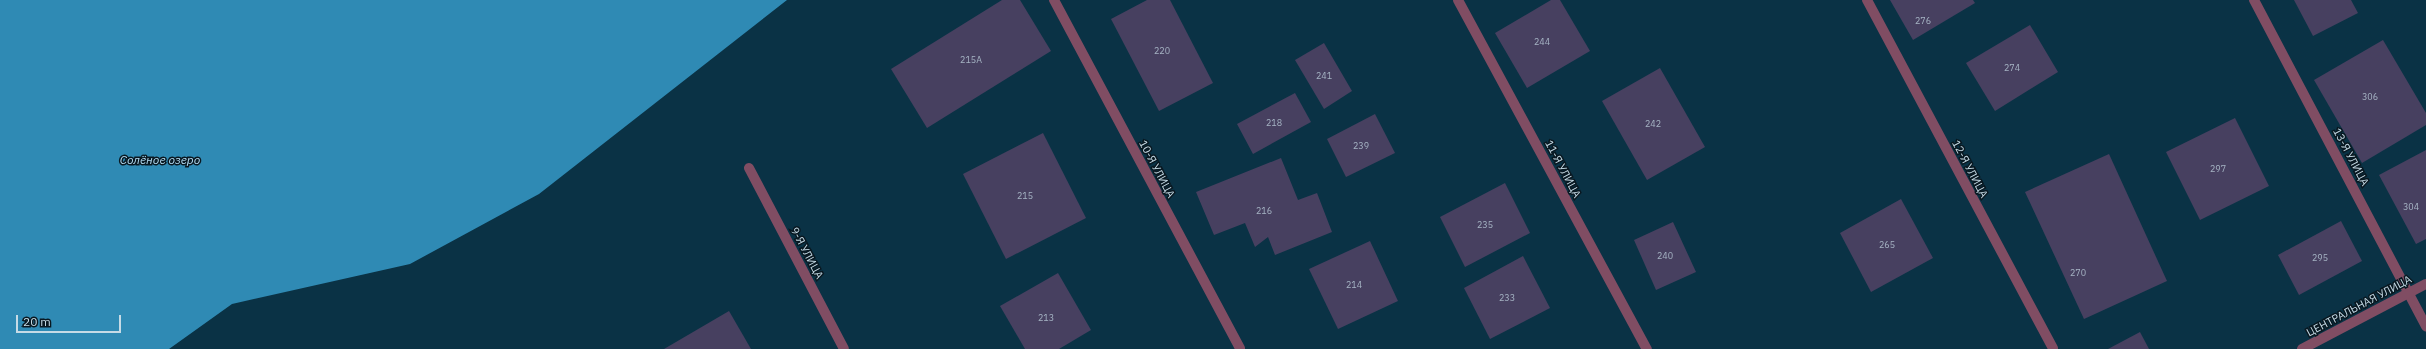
<!DOCTYPE html>
<html>
<head>
<meta charset="utf-8">
<style>
	body { margin:0 }
	#map { position:relative; width:2426px; height:349px; overflow:hidden; background:#0a3245; font-family:"IBM Plex Sans",sans-serif }
	div>[style] { position:absolute }
	[style*='--x'] { left:calc(var(--x)*1px); top:calc(var(--y)*1px); width:calc(var(--w)*1px); rotate:calc(var(--a)*1deg) }
	.water>* { inset:0; background:#2f8ab4 }
	.building>* { inset:0; background:#474060 }
	.minor>* { height:10px; margin:-5px; padding:0 5px; transform-origin:5px; border-radius:5px; background:#804d63 }
	span { translate:-50% -50%; white-space:nowrap; text-align:center; line-height:1.15; -webkit-text-stroke:3px #091821; paint-order:stroke }
	.number-label { font-size:9px; color:#a6b4c4 }
	.number-label span { -webkit-text-stroke-width:0 }
	.street-label { font-size:11px; color:#c6dbe6 }
	.water-label { font-size:12px; color:#b3dcf4; font-style:italic }
	.scale { position:absolute; left:16px; top:315px; width:105px; height:18px; box-sizing:border-box; border:2px solid #c6dbe6; border-top:0; padding-left:5px; font-size:12px; line-height:14px; white-space:nowrap; color:#c6dbe6; -webkit-text-stroke:3px #091821; paint-order:stroke }
</style>
</head>
<body>
<div id="map">
	<div class="water">
		<i style="clip-path:polygon(0 0,787px 0,539px 194px,410px 264px,232px 304px,169px 349px,0 349px)"></i>
	</div>
	<div class="building">
		<i style="clip-path:polygon(1002px 0,1020px 0,1051px 51px,927px 128px,891px 69px)"></i>
		<i style="clip-path:polygon(1147px 0,1170px 0,1213px 83px,1159px 111px,1111px 19px)"></i>
		<i style="clip-path:polygon(1551px 0,1560px 0,1590px 51px,1527px 88px,1495px 33px)"></i>
		<i style="clip-path:polygon(1890px 0,1973px 0,1975px 3px,1913px 40px)"></i>
		<i style="clip-path:polygon(2294px 0,2351px 0,2358px 13px,2313px 36px)"></i>
		<i style="clip-path:polygon(2030px 25px,2058px 72px,1995px 111px,1966px 63px)"></i>
		<i style="clip-path:polygon(2383px 40px,2426px 113px,2426px 125px,2362px 163px,2314px 80px)"></i>
		<i style="clip-path:polygon(1324px 43px,1352px 91px,1324px 109px,1295px 60px)"></i>
		<i style="clip-path:polygon(1660px 68px,1705px 147px,1647px 180px,1602px 101px)"></i>
		<i style="clip-path:polygon(1295px 93px,1311px 122px,1253px 154px,1237px 124px)"></i>
		<i style="clip-path:polygon(1375px 114px,1395px 153px,1346px 177px,1327px 139px)"></i>
		<i style="clip-path:polygon(2235px 118px,2269px 186px,2200px 220px,2166px 152px)"></i>
		<i style="clip-path:polygon(1043px 133px,1086px 218px,1006px 259px,963px 174px)"></i>
		<i style="clip-path:polygon(2426px 150px,2426px 239px,2416px 244px,2379px 175px)"></i>
		<i style="clip-path:polygon(2109px 154px,2167px 281px,2084px 319px,2025px 192px)"></i>
		<i style="clip-path:polygon(1281px 158px,1298px 200px,1317px 193px,1332px 232px,1275px 255px,1268px 237px,1255px 247px,1245px 223px,1214px 235px,1196px 192px)"></i>
		<i style="clip-path:polygon(1505px 183px,1530px 233px,1465px 267px,1440px 217px)"></i>
		<i style="clip-path:polygon(1901px 199px,1933px 258px,1871px 292px,1840px 233px)"></i>
		<i style="clip-path:polygon(2341px 221px,2362px 261px,2299px 295px,2278px 255px)"></i>
		<i style="clip-path:polygon(1673px 222px,1696px 272px,1656px 290px,1634px 240px)"></i>
		<i style="clip-path:polygon(1370px 241px,1398px 301px,1338px 329px,1309px 269px)"></i>
		<i style="clip-path:polygon(1523px 256px,1550px 308px,1490px 339px,1464px 288px)"></i>
		<i style="clip-path:polygon(1058px 273px,1091px 330px,1059px 349px,1025px 349px,1000px 306px)"></i>
		<i style="clip-path:polygon(729px 311px,751px 349px,664px 349px)"></i>
		<i style="clip-path:polygon(2140px 332px,2149px 349px,2108px 349px)"></i>
	</div>
	<div class="minor">
		<i style="--x:1054;--y:0;--w:395;--a:61.9"></i>
		<i style="--x:1458;--y:0;--w:397;--a:61.6"></i>
		<i style="--x:1867;--y:0;--w:395;--a:61.9"></i>
		<i style="--x:2254;--y:0;--w:369;--a:62.2"></i>
		<i style="--x:749;--y:168;--w:204;--a:62.3"></i>
		<i style="--x:2302;--y:349;--w:140;--a:-27.7"></i>
	</div>
	<div class="number-label">
		<span style="left:1923px;top:21px">276</span>
		<span style="left:1542px;top:42px">244</span>
		<span style="left:1162px;top:51px">220</span>
		<span style="left:971px;top:60px">215А</span>
		<span style="left:2012px;top:68px">274</span>
		<span style="left:1324px;top:76px">241</span>
		<span style="left:2370px;top:97px">306</span>
		<span style="left:1274px;top:123px">218</span>
		<span style="left:1653px;top:124px">242</span>
		<span style="left:1361px;top:146px">239</span>
		<span style="left:2218px;top:169px">297</span>
		<span style="left:1025px;top:196px">215</span>
		<span style="left:2411px;top:207px">304</span>
		<span style="left:1264px;top:211px">216</span>
		<span style="left:1485px;top:225px">235</span>
		<span style="left:1887px;top:245px">265</span>
		<span style="left:1665px;top:256px">240</span>
		<span style="left:2320px;top:258px">295</span>
		<span style="left:2078px;top:273px">270</span>
		<span style="left:1354px;top:285px">214</span>
		<span style="left:1507px;top:298px">233</span>
		<span style="left:1046px;top:318px">213</span>
	</div>
	<div class="street-label">
		<span style="left:2351px;top:157px;rotate:62deg">13-Я УЛИЦА</span>
		<span style="left:1157px;top:169px;rotate:62deg">10-Я УЛИЦА</span>
		<span style="left:1563px;top:169px;rotate:62deg">11-Я УЛИЦА</span>
		<span style="left:1970px;top:169px;rotate:62deg">12-Я УЛИЦА</span>
		<span style="left:807px;top:253px;rotate:62deg">9-Я УЛИЦА</span>
		<span style="left:2359px;top:306px;rotate:-28deg">ЦЕНТРАЛЬНАЯ УЛИЦА</span>
	</div>
	<div class="water-label">
		<span style="left:160px;top:160px">Солёное озеро</span>
	</div>
	<div class="scale">20 m</div>
</div>
</body>
</html>
